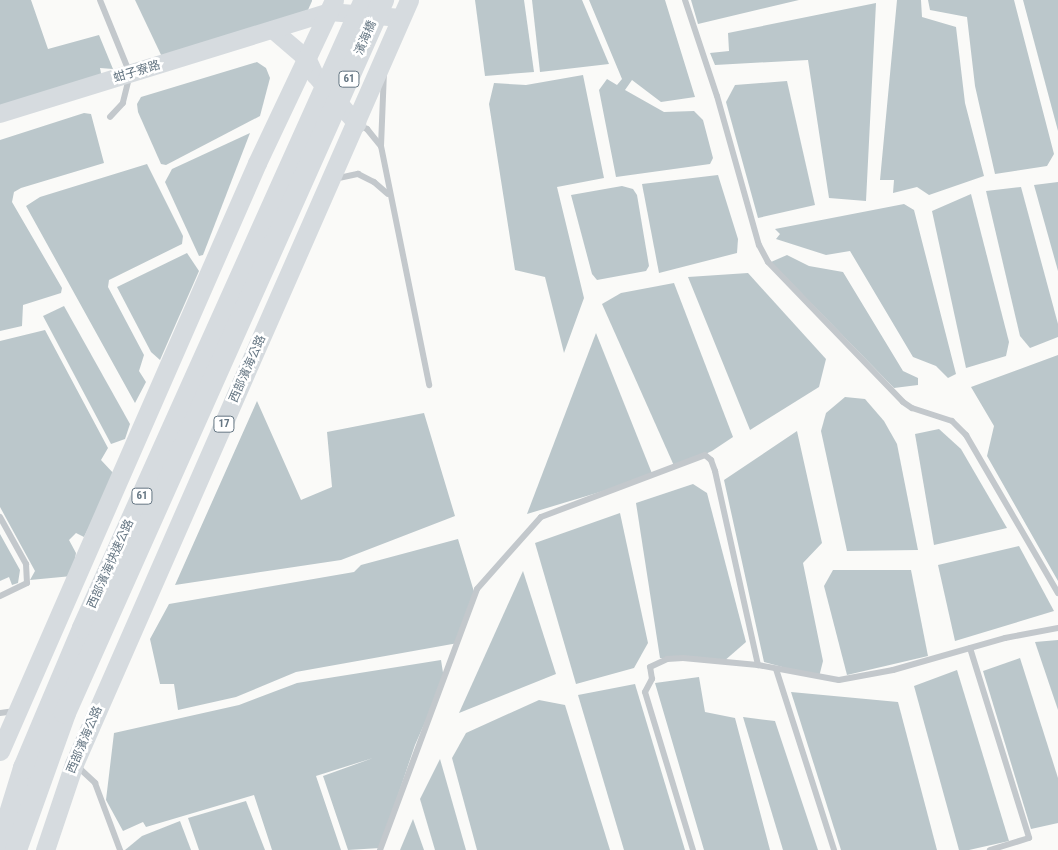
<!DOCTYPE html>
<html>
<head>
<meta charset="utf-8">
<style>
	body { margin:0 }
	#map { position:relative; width:1058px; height:850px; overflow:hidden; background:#fafaf8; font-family:"Roboto Condensed","Noto Sans TC",sans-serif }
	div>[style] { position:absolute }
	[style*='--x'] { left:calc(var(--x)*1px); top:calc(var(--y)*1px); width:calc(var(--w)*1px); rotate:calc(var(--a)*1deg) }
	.water>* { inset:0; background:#bbc7cb }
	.lane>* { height:6px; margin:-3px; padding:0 3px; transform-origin:3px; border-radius:3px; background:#c3c8cc }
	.secondary>* { height:18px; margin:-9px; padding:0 9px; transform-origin:9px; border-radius:9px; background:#d6dbdf }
	.primary>* { height:19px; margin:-9.5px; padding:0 9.5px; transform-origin:9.5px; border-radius:9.5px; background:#d6dbdf }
	.highway>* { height:22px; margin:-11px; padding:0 11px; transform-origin:11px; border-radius:11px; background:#d6dbdf }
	span { translate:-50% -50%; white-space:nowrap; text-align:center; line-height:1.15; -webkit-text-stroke:5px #fff; paint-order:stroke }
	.shield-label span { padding:1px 4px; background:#fff; border:1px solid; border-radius:4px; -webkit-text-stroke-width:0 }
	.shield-label { font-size:11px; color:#657683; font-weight:700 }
	.street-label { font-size:12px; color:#657683 }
</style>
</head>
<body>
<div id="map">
	<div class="water">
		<i style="clip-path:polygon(0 0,31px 0,48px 49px,99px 35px,113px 69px,100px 68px,102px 78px,0 107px)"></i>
		<i style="clip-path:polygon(135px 0,312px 0,312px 1px,308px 10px,163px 59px)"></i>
		<i style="clip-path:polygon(475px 0,524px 0,534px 72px,485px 76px)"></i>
		<i style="clip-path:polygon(532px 0,582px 0,609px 64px,540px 72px)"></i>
		<i style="clip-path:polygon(589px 0,665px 0,695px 97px,661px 102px,632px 80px,625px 90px,664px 112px,694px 111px,703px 120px,713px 158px,710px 164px,616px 177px,599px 90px,607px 79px,617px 85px,622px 79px)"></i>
		<i style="clip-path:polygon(691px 0,799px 0,698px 24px)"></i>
		<i style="clip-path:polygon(897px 0,921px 0,922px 17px,956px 27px,965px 103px,984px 176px,929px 195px,917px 187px,893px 193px,894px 180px,880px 180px)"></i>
		<i style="clip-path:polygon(928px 0,1014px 0,1054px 154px,1047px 166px,995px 174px,975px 86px,967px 17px,930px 10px)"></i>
		<i style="clip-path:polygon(1023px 0,1058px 0,1058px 131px)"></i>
		<i style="clip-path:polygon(876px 3px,866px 201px,829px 198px,808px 60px,715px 65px,710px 53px,729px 51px,728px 33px)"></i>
		<i style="clip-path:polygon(257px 62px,266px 68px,270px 78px,260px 116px,166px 165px,161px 164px,138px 112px,137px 104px,141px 97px)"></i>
		<i style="clip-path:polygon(583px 75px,604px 178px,557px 187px,584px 298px,564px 353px,545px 277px,515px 270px,489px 104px,494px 83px,526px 85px)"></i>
		<i style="clip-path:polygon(787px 81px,815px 205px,758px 218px,726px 102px,735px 85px)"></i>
		<i style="clip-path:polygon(84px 113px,91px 114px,104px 163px,21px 188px,14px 192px,12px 202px,62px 288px,61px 293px,23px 305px,22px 326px,0 331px,0 140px)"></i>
		<i style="clip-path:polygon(250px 133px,203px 255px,199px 256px,165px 182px,172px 169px)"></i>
		<i style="clip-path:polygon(147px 164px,183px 236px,182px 244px,109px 280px,108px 287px,144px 355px,139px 371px,146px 382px,135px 403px,26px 206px,40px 197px)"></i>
		<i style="clip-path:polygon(718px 175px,738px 239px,737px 253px,659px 273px,642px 184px)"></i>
		<i style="clip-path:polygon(1058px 182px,1058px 271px,1034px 185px)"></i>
		<i style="clip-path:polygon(622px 186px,633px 189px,637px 195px,649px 266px,646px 271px,597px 280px,592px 274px,571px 195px)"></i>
		<i style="clip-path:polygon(1021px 187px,1058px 324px,1058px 337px,1030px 348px,1020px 336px,986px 191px)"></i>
		<i style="clip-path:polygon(971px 194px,1009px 342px,1006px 356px,966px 368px,932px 211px)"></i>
		<i style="clip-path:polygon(904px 204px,914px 210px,956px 374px,948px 378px,936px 366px,913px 357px,850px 251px,826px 255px,776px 239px,780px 234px,775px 229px)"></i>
		<i style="clip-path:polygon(187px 253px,199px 271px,160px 360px,151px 352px,117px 287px)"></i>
		<i style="clip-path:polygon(787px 255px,809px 266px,843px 272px,903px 371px,918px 378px,918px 385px,894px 388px,771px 262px)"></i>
		<i style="clip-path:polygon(748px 273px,826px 359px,819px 387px,750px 430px,688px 277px)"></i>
		<i style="clip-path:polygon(674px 283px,733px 437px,712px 451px,675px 468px,602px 304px,621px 293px)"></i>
		<i style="clip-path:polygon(64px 306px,130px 424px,125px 439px,111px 444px,43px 316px)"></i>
		<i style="clip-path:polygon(45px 330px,108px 448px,101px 460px,115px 475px,84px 537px,76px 533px,69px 540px,76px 553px,72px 576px,30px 580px,35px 571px,0 507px,0 341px)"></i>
		<i style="clip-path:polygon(596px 333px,653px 476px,527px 514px)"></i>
		<i style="clip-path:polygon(1058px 355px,1058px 581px,987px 456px,994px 426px,971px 387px)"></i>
		<i style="clip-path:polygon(845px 397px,865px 399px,884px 421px,897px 444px,918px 550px,847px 551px,821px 431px,826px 413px)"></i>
		<i style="clip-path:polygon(257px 401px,301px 500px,332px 487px,327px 432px,424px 413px,455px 516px,341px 560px,175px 585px)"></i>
		<i style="clip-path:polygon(939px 429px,961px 449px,1007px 528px,934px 545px,915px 434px)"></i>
		<i style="clip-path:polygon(797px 431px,822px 543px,803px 563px,823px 661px,819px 677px,764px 662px,724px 480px)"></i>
		<i style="clip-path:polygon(693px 484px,707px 493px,746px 642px,723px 662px,660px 658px,636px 503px)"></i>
		<i style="clip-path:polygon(620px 513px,648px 643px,634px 668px,576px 684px,535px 543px)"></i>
		<i style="clip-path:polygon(0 534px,20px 570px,18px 583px,12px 585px,9px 577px,0 581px)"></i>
		<i style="clip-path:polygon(458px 539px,475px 595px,458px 643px,296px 672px,236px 697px,178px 710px,174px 684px,160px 684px,150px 639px,169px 604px,354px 572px,361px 565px)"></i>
		<i style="clip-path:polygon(1019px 546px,1054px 611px,955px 641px,938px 565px)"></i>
		<i style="clip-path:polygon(833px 570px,911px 570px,928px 656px,847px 675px,824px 586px)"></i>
		<i style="clip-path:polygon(523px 571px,556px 674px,459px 713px)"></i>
		<i style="clip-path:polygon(1058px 640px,1058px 710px,1035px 642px)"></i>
		<i style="clip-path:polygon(1020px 658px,1058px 778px,1058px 823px,1031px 829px,983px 671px)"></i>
		<i style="clip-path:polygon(441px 660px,444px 679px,415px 745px,380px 848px,348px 850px,323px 776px,373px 758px,316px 776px,341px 850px,272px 850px,254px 795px,146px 827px,143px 822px,123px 831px,106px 800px,114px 733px,239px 705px,297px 683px)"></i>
		<i style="clip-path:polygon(957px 670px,1009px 841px,969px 850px,959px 850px,914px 686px)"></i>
		<i style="clip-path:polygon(699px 677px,705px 712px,735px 718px,770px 850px,704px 850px,655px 683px)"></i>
		<i style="clip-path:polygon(635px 684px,685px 850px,624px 850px,578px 695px)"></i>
		<i style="clip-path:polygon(791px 692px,898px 702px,937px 850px,841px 850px)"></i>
		<i style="clip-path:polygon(539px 700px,565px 705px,610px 850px,477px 850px,452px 758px,466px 733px)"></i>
		<i style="clip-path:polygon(743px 717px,775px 721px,818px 850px,783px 850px)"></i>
		<i style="clip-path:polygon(440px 759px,466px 850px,435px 850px,420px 799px)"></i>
		<i style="clip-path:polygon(246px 801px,265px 850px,199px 850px,188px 818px)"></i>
		<i style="clip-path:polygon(413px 819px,424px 850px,400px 850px)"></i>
		<i style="clip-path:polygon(180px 821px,191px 850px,125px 850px,142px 836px)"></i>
	</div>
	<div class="lane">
		<i style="--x:100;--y:0;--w:80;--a:67.9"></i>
		<i style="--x:130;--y:74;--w:30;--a:104"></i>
		<i style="--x:123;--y:103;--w:19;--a:133"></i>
		<i style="--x:685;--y:0;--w:101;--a:71.6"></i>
		<i style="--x:717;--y:96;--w:155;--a:74.3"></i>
		<i style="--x:759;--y:245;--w:19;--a:62"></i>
		<i style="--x:768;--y:262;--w:194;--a:46"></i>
		<i style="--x:903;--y:402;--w:11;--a:34"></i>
		<i style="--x:912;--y:408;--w:42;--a:18"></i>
		<i style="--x:952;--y:421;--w:20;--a:45"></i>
		<i style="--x:966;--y:435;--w:183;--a:59.8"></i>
		<i style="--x:358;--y:125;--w:10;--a:24"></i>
		<i style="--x:367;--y:129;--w:22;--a:51"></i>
		<i style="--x:381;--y:146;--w:244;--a:78.6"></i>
		<i style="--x:381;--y:146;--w:74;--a:-87.7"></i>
		<i style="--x:334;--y:179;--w:25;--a:-12"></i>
		<i style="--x:358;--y:174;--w:18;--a:27"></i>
		<i style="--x:374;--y:182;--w:18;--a:41"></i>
		<i style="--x:0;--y:517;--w:54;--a:61"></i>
		<i style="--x:26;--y:564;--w:19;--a:87"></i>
		<i style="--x:27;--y:583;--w:30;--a:154"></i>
		<i style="--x:970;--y:648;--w:199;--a:72.7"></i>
		<i style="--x:1029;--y:838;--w:41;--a:162.9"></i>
		<i style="--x:776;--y:669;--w:190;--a:72.2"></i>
		<i style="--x:0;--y:713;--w:15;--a:-8"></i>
		<i style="--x:77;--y:766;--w:25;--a:43"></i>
		<i style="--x:95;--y:783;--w:72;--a:69.5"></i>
		<i style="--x:380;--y:850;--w:278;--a:-69.6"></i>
		<i style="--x:477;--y:589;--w:96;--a:-48.4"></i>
		<i style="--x:541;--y:517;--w:175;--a:-20.7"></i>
		<i style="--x:705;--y:455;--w:8;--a:40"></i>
		<i style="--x:711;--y:460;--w:12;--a:70"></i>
		<i style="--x:715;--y:471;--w:199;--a:77.5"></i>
		<i style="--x:693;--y:850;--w:165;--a:-106.9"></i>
		<i style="--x:645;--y:692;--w:15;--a:-62"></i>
		<i style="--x:652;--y:679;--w:12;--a:-99"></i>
		<i style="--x:650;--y:667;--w:19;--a:-25"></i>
		<i style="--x:667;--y:659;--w:16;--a:-4"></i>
		<i style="--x:683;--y:658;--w:75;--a:5.3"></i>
		<i style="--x:758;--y:665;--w:82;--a:10.5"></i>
		<i style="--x:839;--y:680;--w:55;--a:-10.5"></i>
		<i style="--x:893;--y:670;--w:116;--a:-15.9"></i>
		<i style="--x:1005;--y:638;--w:54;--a:-10.7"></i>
	</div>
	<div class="secondary">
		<i style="--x:273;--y:30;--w:46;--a:40.6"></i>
		<i style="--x:308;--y:60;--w:17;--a:65"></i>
		<i style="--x:315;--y:75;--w:65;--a:49.4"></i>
		<i style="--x:0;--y:114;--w:345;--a:-17.2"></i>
		<i style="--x:330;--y:12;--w:71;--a:4.8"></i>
	</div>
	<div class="primary">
		<i style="--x:0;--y:751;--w:642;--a:-66.39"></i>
		<i style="--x:257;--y:163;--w:180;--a:-64.7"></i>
		<i style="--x:45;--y:850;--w:91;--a:-71.4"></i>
		<i style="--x:74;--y:764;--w:834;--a:-66.32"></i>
	</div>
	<div class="highway">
		<i style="--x:0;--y:846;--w:82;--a:-72.9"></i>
		<i style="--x:24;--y:768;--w:152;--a:-67.1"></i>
		<i style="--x:83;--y:628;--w:688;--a:-65.82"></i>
		<i style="--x:16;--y:850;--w:145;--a:-70.3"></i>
		<i style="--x:65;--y:713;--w:781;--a:-65.96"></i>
	</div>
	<div class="shield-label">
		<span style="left:349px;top:79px">61</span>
		<span style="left:224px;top:424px">17</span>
		<span style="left:142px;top:496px">61</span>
	</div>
	<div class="street-label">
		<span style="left:366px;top:38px;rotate:-67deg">濱海橋</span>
		<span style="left:137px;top:72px;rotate:-17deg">蚶子寮路</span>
		<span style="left:248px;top:369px;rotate:-66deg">西部濱海公路</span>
		<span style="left:111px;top:564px;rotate:-66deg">西部濱海快速公路</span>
		<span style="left:85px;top:740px;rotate:-67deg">西部濱海公路</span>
	</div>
</div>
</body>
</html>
